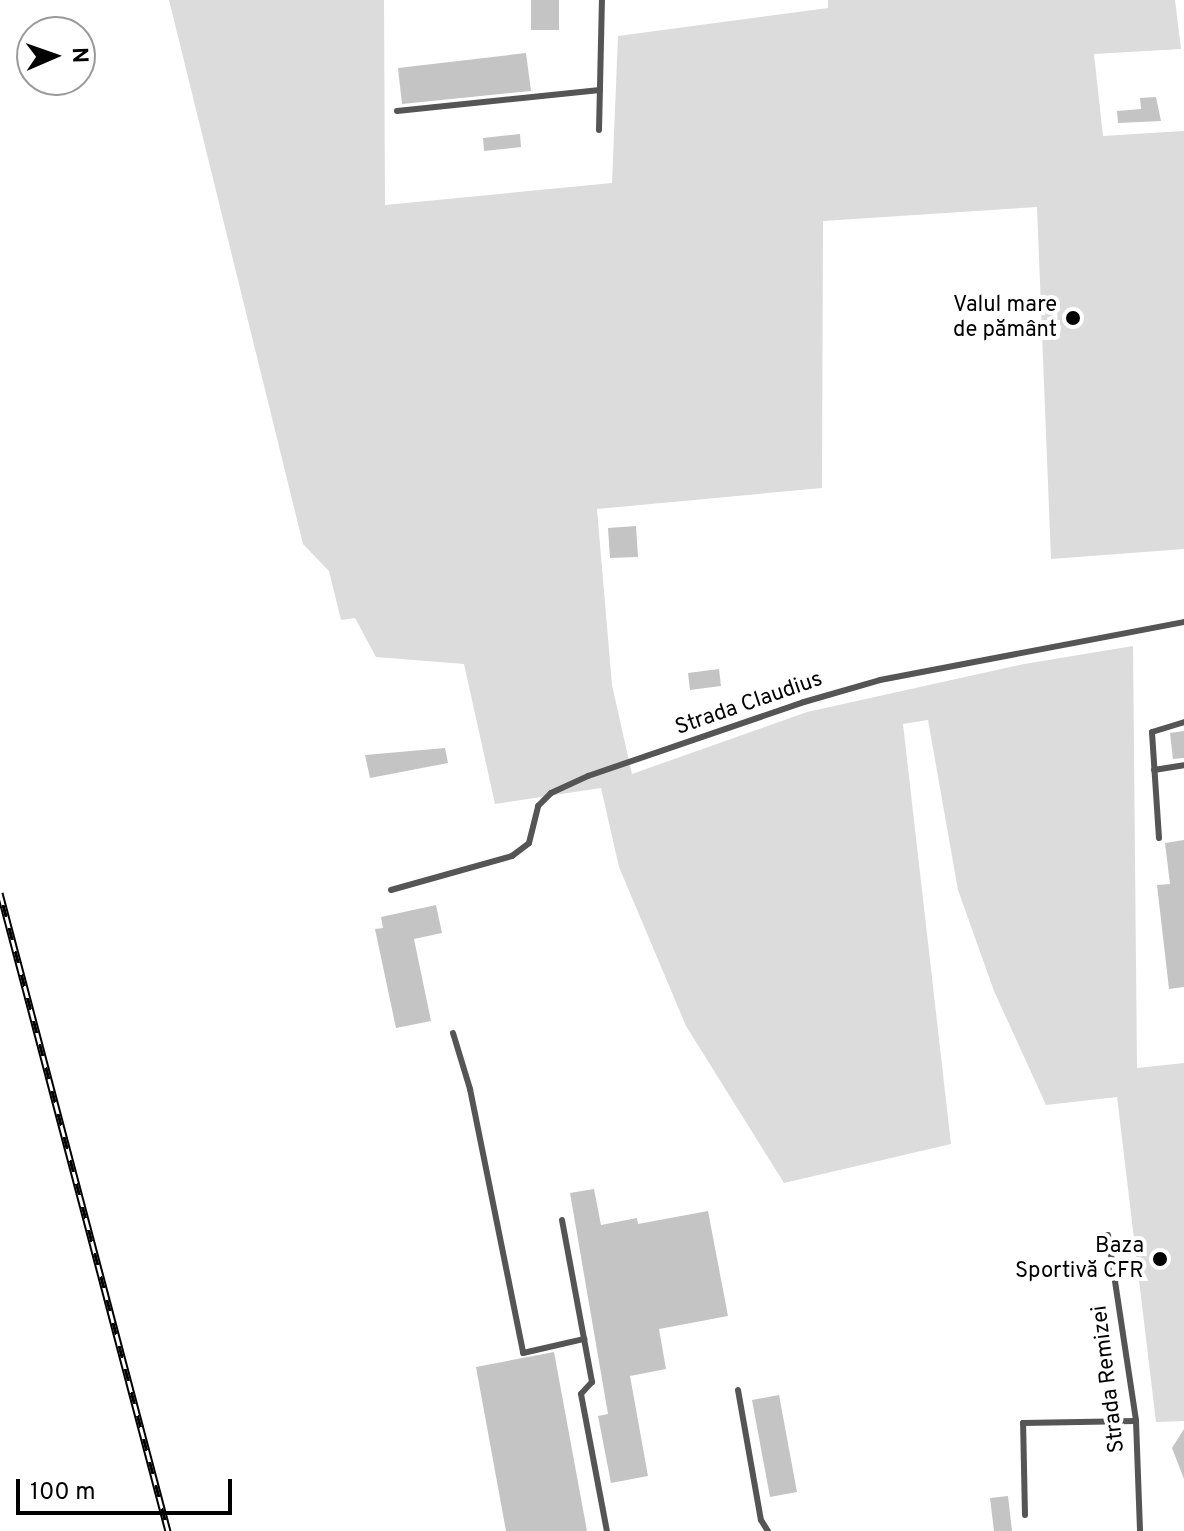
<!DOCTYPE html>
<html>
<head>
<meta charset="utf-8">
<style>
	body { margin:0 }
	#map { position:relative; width:1184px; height:1531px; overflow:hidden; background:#fff; font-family:Overpass,sans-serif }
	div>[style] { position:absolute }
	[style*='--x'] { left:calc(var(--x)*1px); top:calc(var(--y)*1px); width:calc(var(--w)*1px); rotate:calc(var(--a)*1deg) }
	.green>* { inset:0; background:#dcdcdc }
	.building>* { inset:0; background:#c4c4c4 }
	.service>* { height:6px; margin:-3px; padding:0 3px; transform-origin:3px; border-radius:3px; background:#555 }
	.rail>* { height:7px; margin-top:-3.5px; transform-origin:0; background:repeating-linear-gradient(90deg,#fff 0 12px,#000 0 24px); box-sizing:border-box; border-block:2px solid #000 }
	.dots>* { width:22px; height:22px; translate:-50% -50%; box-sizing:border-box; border:4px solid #fff; border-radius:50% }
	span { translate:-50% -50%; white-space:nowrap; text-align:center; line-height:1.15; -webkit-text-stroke:8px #fff; paint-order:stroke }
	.poi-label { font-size:22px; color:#000 }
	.right { translate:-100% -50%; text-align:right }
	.street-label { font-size:22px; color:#000 }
	.north { position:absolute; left:16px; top:16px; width:80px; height:80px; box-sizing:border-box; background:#fff; border:2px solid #999; border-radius:50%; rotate:88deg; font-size:22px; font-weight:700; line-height:32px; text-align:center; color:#000 }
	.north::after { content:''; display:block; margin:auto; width:28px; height:36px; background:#000; clip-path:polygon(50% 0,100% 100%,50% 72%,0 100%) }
	.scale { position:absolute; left:16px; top:1479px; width:216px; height:36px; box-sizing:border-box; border:4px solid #000; border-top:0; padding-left:10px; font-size:24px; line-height:28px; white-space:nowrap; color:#000; -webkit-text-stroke:6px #fff; paint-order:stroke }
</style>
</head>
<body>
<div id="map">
	<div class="green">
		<i style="clip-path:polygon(169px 0,384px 0,385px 205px,612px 183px,618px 36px,828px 8px,828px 0,1175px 0,1181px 49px,1094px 54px,1103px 136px,1184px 131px,1184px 549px,1051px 559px,1037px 207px,823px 221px,822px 488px,597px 509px,612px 685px,632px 774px,807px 712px,1024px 664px,1133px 646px,1137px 1068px,1184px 1063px,1184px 1421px,1156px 1422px,1117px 1097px,1046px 1105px,994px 991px,958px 890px,928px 720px,903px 724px,951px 1144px,784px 1183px,686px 1026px,619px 867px,601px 788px,495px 804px,464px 664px,376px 657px,355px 618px,341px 620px,329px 571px,303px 544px)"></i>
	</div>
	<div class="building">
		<i style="clip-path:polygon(531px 0,559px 0,559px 30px,531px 30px)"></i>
		<i style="clip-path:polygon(526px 53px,531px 91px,402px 104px,398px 68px)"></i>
		<i style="clip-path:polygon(1156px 97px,1161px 121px,1118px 123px,1117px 111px,1141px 109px,1140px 98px)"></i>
		<i style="clip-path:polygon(520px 134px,521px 147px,484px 151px,483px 138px)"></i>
		<i style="clip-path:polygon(636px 526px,638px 557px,610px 558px,608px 528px)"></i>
		<i style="clip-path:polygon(719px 669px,721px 686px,690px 690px,688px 673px)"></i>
		<i style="clip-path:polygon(1184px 731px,1184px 758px,1173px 759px,1170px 733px)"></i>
		<i style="clip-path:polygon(445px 748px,448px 763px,370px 778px,365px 755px)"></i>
		<i style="clip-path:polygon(1184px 840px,1184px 987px,1169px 989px,1157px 885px,1170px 884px,1165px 843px)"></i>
		<i style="clip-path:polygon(436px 905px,442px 933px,414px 939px,431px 1021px,396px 1028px,375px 929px,383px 928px,381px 917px)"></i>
		<i style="clip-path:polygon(594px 1189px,601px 1225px,637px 1218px,638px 1224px,708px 1211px,728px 1316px,659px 1329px,666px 1369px,630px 1376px,648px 1476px,611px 1483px,598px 1416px,608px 1414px,570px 1193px)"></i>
		<i style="clip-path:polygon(554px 1352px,587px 1531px,506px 1531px,476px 1367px)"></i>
		<i style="clip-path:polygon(779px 1395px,797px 1492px,770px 1497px,752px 1400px)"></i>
		<i style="clip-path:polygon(1184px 1429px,1184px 1479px,1172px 1448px)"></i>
		<i style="clip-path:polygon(1008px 1496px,1012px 1531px,994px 1531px,990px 1498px)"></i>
	</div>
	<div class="service">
		<i style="--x:397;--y:111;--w:204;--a:-5.9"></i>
		<i style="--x:599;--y:130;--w:130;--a:-88.7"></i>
		<i style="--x:1154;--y:770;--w:30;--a:-9"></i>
		<i style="--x:1159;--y:838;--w:106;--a:-93.8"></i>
		<i style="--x:1152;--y:732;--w:34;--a:-17"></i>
		<i style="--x:391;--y:890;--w:126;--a:-15.7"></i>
		<i style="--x:512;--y:856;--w:21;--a:-37"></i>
		<i style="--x:529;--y:843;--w:38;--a:-76"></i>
		<i style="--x:538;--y:806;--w:18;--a:-45"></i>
		<i style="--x:551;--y:793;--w:41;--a:-24.7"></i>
		<i style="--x:588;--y:776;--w:228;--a:-18.9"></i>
		<i style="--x:804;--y:702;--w:79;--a:-16.1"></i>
		<i style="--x:880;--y:680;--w:309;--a:-10.8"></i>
		<i style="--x:453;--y:1033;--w:59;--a:73.1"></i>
		<i style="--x:470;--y:1089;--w:269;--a:78.6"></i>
		<i style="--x:523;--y:1353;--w:63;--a:-12.9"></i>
		<i style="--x:562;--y:1220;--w:165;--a:79.5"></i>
		<i style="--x:592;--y:1382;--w:16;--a:133"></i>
		<i style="--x:581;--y:1394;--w:139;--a:79.3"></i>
		<i style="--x:1097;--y:1238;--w:11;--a:-15"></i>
		<i style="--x:1108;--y:1235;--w:188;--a:81.4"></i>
		<i style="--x:1136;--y:1421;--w:110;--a:87.9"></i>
		<i style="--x:738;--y:1390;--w:132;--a:80"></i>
		<i style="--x:761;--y:1520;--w:13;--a:58"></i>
		<i style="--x:1025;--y:1515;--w:92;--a:-91.2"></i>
		<i style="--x:1023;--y:1423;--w:113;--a:-1"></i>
	</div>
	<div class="rail">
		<i style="--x:0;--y:893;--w:660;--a:75.25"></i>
	</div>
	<div class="dots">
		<i style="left:1073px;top:318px;background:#000"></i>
		<i style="left:1160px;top:1259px;background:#000"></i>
	</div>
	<div class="poi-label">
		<span class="right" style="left:1057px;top:318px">Valul mare<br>de pământ</span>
		<span class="right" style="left:1144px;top:1259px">Baza<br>Sportivă CFR</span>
	</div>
	<div class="street-label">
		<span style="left:749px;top:704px;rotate:-19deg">Strada Claudius</span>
		<span style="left:1109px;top:1379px;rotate:-97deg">Strada Remizei</span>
	</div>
	<div class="north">N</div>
	<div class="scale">100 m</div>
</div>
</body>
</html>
